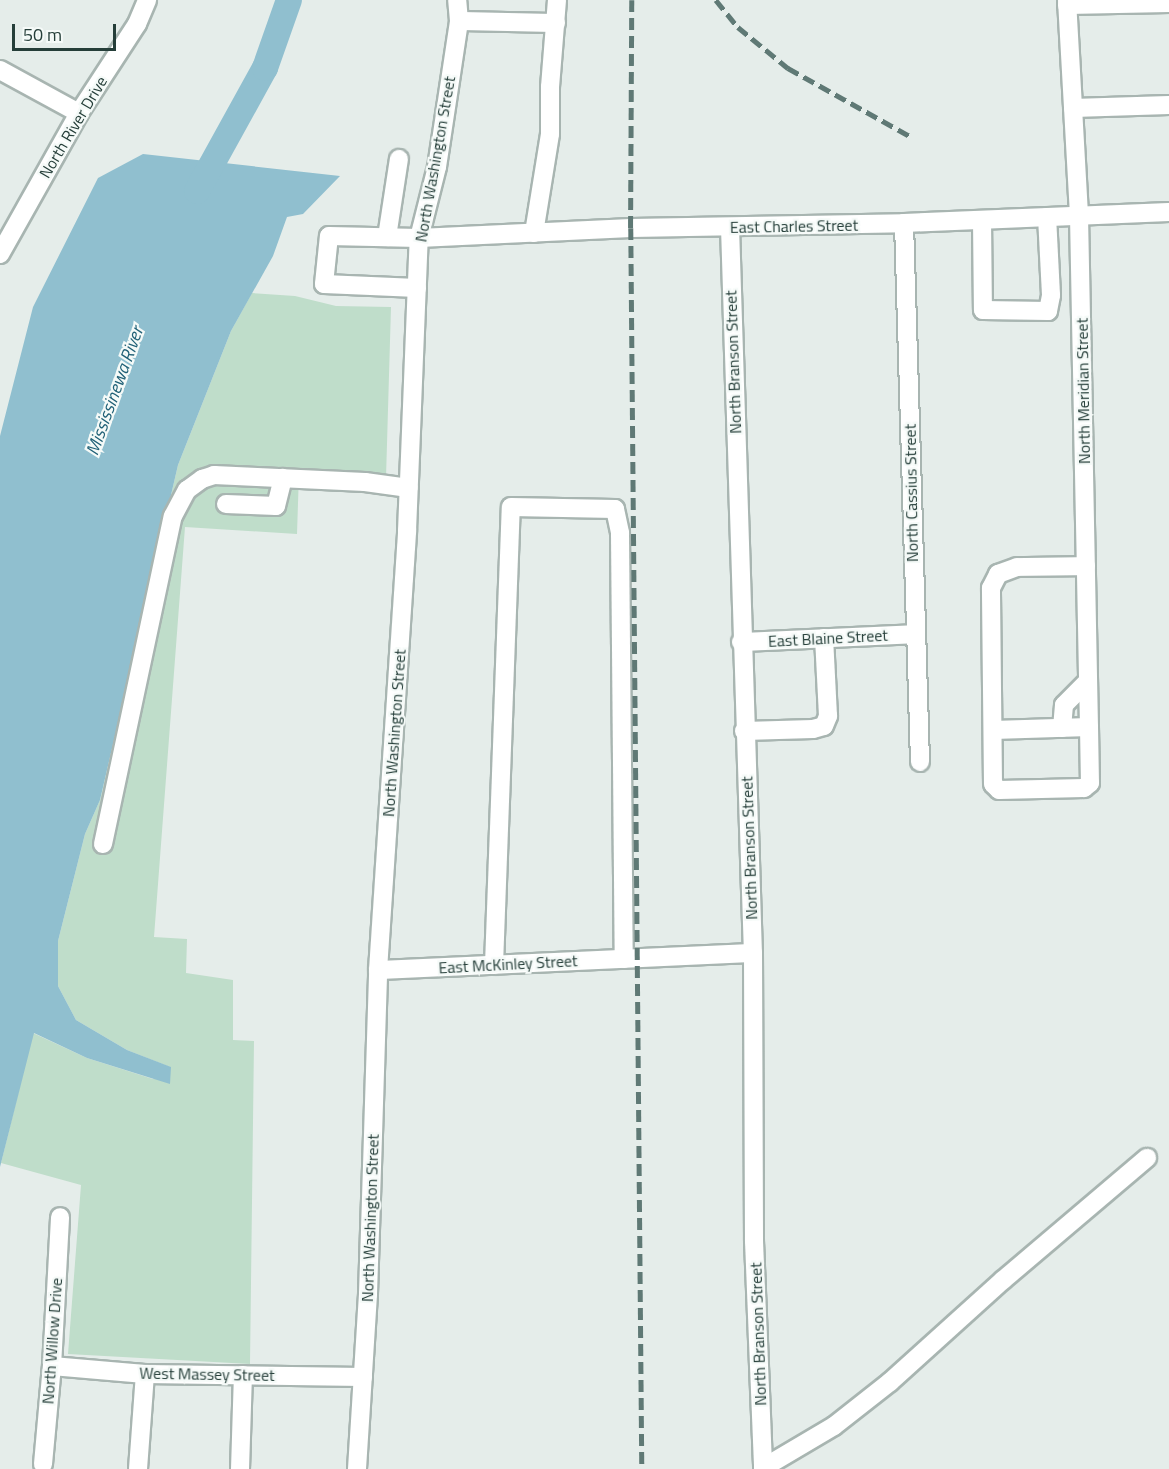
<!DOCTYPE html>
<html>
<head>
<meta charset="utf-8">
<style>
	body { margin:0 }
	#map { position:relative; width:1169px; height:1469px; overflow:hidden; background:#e5edea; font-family:"Titillium Web",sans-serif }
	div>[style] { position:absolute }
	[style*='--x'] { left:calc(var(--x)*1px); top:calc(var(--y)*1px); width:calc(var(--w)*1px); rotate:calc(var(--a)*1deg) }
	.green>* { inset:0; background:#bfddca }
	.water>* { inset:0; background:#90bfcf }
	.river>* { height:26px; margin:-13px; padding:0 13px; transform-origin:13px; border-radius:13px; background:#90bfcf }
	.roads { filter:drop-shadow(2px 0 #a8b5b1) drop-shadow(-2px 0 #a8b5b1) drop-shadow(0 2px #a8b5b1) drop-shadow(0 -2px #a8b5b1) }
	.minor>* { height:18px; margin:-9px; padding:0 9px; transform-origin:9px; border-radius:9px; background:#fff }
	.rail>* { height:4.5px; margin-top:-2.25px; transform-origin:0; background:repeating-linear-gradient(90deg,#5f7975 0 12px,transparent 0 18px) }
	span { translate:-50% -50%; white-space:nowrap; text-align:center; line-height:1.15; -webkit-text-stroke:4.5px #f5faf8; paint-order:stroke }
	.street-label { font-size:16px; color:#253e39 }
	.water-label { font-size:18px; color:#216177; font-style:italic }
	.scale { position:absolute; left:12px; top:24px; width:104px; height:27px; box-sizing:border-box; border:3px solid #253e39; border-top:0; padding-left:8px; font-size:18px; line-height:21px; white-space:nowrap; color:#253e39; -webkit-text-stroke:4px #f5faf8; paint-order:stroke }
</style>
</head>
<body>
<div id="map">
	<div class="green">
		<i style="clip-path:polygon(252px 293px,295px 296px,336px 306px,391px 307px,386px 478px,299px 473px,297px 534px,185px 527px,154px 937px,187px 939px,186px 973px,233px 980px,233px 1040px,254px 1041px,250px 1364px,68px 1354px,81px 1185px,1px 1163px,33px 1033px,87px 1058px,153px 1079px,170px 1067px,127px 1050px,76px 1020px,58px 986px,58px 941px,85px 834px,100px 800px,178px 465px,231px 331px)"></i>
	</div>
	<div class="water">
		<i style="clip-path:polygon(143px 154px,340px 176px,303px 214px,287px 217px,273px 256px,231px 331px,178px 465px,100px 800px,85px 834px,58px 941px,58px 986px,76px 1020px,127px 1050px,171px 1067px,170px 1084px,87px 1058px,34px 1033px,0 1167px,0 436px,33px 307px,98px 178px)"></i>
	</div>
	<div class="river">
		<i style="--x:197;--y:191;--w:141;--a:-61.1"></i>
		<i style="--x:265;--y:68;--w:72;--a:-70.6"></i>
	</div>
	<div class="roads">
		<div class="minor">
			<i style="--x:1067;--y:0;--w:216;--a:86.8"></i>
			<i style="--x:1079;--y:216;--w:511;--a:88.88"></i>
			<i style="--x:1089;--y:727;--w:56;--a:89"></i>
			<i style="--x:1090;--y:783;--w:8;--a:140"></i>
			<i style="--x:1084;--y:788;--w:85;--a:178.7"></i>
			<i style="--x:999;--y:790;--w:8;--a:-135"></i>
			<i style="--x:993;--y:784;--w:196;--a:-90.6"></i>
			<i style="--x:991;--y:588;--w:16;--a:-63"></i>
			<i style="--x:998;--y:574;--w:20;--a:-20"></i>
			<i style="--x:1017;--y:567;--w:69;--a:-0.8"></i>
			<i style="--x:1067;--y:5;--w:102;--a:-1.1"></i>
			<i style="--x:459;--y:21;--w:97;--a:1.2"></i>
			<i style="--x:0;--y:70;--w:90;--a:28.6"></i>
			<i style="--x:1073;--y:108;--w:96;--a:-1.8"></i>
			<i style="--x:982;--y:220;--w:90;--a:89.4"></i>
			<i style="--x:983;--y:310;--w:65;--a:0.9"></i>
			<i style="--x:1048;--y:311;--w:16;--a:-79"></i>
			<i style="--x:1051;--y:295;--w:78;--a:-92.9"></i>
			<i style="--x:904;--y:223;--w:539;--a:88.3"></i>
			<i style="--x:730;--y:227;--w:726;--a:88.19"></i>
			<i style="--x:753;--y:953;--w:288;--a:89.8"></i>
			<i style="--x:754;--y:1241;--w:228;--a:87.7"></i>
			<i style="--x:534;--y:233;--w:100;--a:-80.8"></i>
			<i style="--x:550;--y:134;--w:47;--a:-90"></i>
			<i style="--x:550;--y:87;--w:87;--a:-85.4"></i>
			<i style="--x:387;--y:237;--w:79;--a:-81.3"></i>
			<i style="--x:0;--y:254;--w:162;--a:-60.7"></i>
			<i style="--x:79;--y:113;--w:106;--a:-56.9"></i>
			<i style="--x:137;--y:24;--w:26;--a:-67"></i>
			<i style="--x:417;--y:288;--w:93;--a:-177.5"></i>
			<i style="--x:324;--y:284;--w:48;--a:-84.1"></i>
			<i style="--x:329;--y:236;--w:90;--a:1.3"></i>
			<i style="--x:419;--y:238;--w:212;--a:-2.7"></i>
			<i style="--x:631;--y:228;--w:273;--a:-1"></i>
			<i style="--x:904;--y:223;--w:265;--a:-2.4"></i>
			<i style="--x:226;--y:504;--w:50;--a:2.3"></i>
			<i style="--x:276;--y:506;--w:29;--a:-76"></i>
			<i style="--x:741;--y:642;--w:174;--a:-2.6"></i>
			<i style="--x:1062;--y:728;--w:23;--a:-85"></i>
			<i style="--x:1064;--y:705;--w:34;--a:-45"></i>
			<i style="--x:993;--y:730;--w:96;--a:-1.8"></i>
			<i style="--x:744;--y:731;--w:69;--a:-1.7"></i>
			<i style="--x:813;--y:729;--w:11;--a:-15"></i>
			<i style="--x:824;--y:726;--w:11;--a:-68"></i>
			<i style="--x:828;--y:716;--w:78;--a:-92.9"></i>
			<i style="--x:103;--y:844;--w:335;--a:-78"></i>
			<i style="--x:173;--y:516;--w:30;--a:-62"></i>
			<i style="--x:187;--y:490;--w:19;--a:-36"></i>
			<i style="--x:202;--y:479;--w:13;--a:-18"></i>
			<i style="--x:214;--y:475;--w:151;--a:2.7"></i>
			<i style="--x:365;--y:482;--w:44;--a:7.8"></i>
			<i style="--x:494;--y:965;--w:458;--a:-87.9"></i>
			<i style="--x:511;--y:507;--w:104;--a:1.1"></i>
			<i style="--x:615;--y:509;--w:25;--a:78"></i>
			<i style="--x:620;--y:533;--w:426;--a:89.5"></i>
			<i style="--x:378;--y:970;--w:375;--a:-2.6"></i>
			<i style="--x:52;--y:1366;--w:93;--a:4.9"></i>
			<i style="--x:145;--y:1374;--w:218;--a:0.8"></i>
			<i style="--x:43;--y:1464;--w:98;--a:-84.8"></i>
			<i style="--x:52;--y:1366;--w:149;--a:-86.9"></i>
			<i style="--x:763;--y:1468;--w:82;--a:-30.6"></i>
			<i style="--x:834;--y:1426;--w:71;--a:-38.2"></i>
			<i style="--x:890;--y:1382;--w:152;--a:-42.1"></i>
			<i style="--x:1003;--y:1280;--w:189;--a:-40.3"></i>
			<i style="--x:138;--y:1469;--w:95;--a:-85.8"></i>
			<i style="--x:240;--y:1469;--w:94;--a:-88.2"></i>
			<i style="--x:357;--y:1469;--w:175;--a:-86.4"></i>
			<i style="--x:368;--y:1294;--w:324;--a:-88.2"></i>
			<i style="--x:378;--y:970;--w:440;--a:-86.2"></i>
			<i style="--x:407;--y:531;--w:293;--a:-87.7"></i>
			<i style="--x:419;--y:238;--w:73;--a:-75.8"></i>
			<i style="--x:437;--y:167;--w:148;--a:-81.4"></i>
			<i style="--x:459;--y:21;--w:21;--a:-95"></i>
		</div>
	</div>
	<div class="rail">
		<i style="--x:632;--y:0;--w:228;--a:90.3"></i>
		<i style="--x:631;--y:228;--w:1241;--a:89.49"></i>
		<i style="--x:716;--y:0;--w:35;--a:51"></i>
		<i style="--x:738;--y:27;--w:65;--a:39.4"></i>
		<i style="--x:788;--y:68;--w:143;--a:29.2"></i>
	</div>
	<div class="street-label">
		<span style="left:73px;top:127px;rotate:-59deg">North River Drive</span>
		<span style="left:435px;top:159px;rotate:-80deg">North Washington Street</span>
		<span style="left:794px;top:226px;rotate:-1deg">East Charles Street</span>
		<span style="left:733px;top:362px;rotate:-92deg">North Branson Street</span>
		<span style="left:1083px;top:391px;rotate:-91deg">North Meridian Street</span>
		<span style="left:911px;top:493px;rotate:-91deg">North Cassius Street</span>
		<span style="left:828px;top:638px;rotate:-3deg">East Blaine Street</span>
		<span style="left:394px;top:733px;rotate:-86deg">North Washington Street</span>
		<span style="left:749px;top:848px;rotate:-92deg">North Branson Street</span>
		<span style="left:508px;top:964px;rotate:-3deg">East McKinley Street</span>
		<span style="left:370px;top:1218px;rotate:-88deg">North Washington Street</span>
		<span style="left:758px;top:1334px;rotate:-92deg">North Branson Street</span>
		<span style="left:52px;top:1341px;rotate:-86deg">North Willow Drive</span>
		<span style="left:207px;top:1374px;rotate:1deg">West Massey Street</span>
	</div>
	<div class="water-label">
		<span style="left:115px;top:391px;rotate:-70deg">Mississinewa River</span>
	</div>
	<div class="scale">50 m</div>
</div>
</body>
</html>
